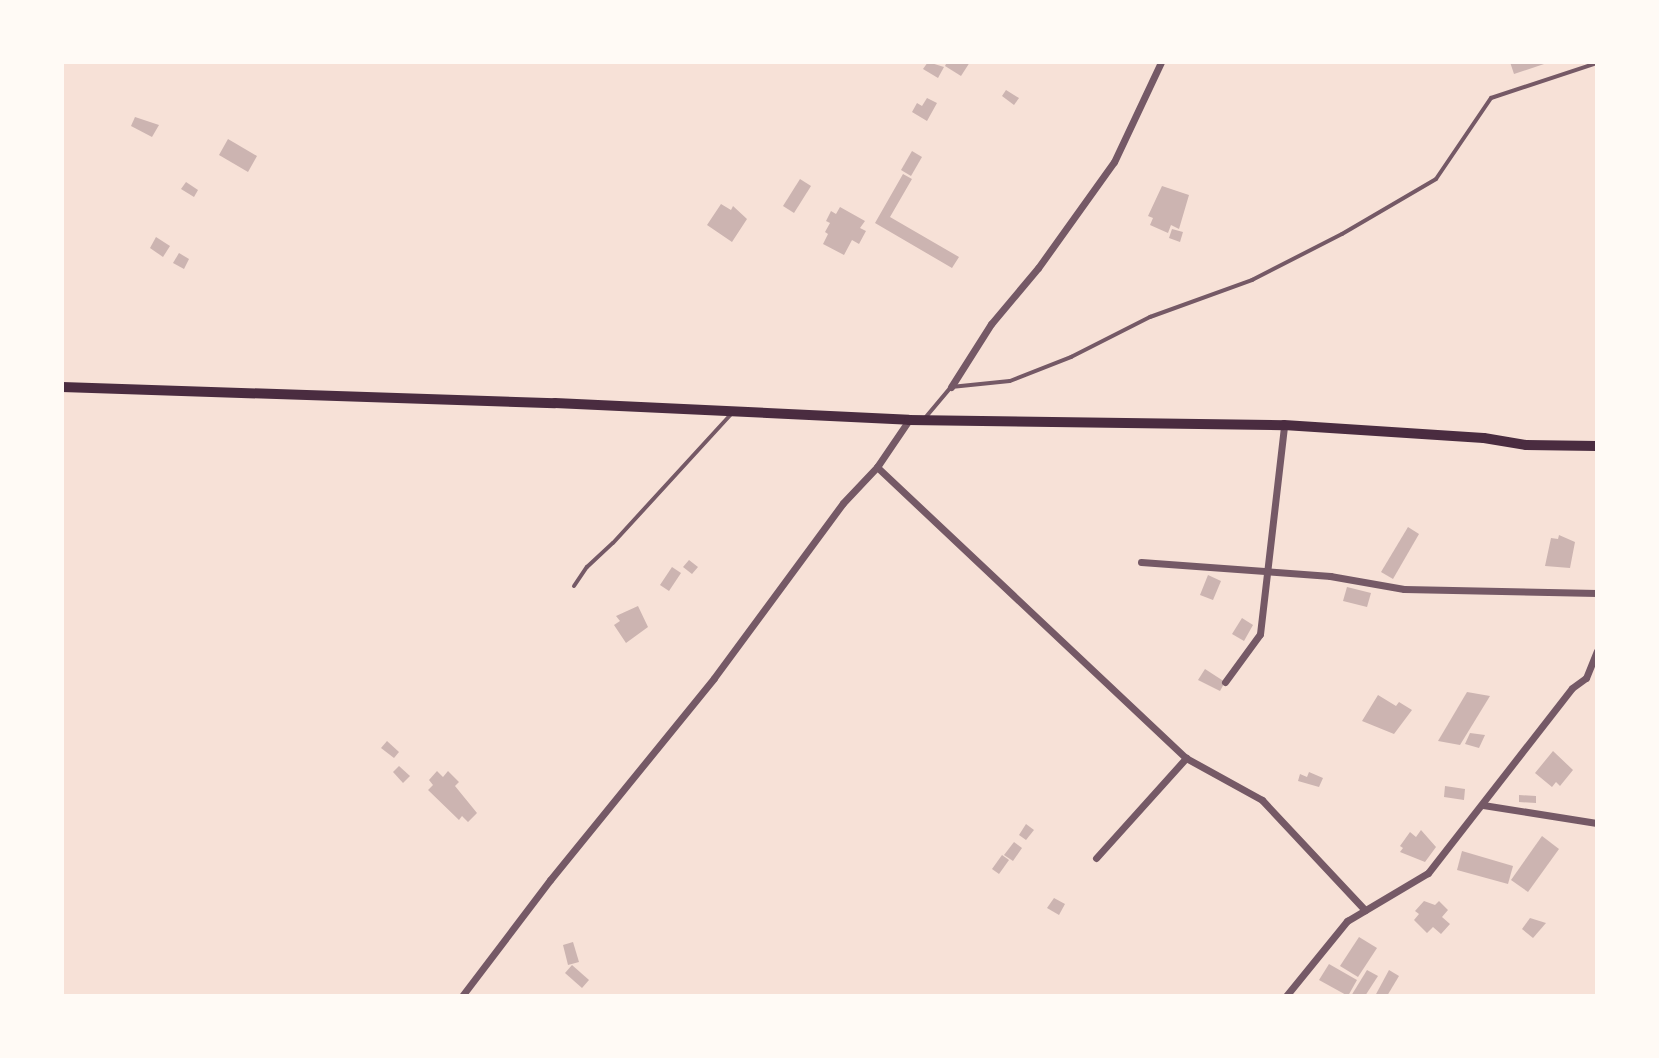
<!DOCTYPE html>
<html>
<head>
<meta charset="utf-8">
<style>
	body { margin:0 }
	#map { position:relative; width:1659px; height:1058px; overflow:hidden; background:#f7e1d7; font-family:"IBM Plex Sans",sans-serif }
	div>[style] { position:absolute }
	[style*='--x'] { left:calc(var(--x)*1px); top:calc(var(--y)*1px); width:calc(var(--w)*1px); rotate:calc(var(--a)*1deg) }
	.building>* { inset:0; background:#ccb4b1 }
	.service>* { height:4px; margin:-2px; padding:0 2px; transform-origin:2px; border-radius:2px; background:#755966 }
	.minor>* { height:7px; margin:-3.5px; padding:0 3.5px; transform-origin:3.5px; border-radius:3.5px; background:#755966 }
	.secondary>* { height:10px; margin:-5px; padding:0 5px; transform-origin:5px; border-radius:5px; background:#4a2c40 }
	span { translate:-50% -50%; white-space:nowrap; text-align:center; line-height:1.15; -webkit-text-stroke:6px #fffaf5; paint-order:stroke }
	.frame { position:absolute; inset:0; border:64px solid #fffaf5; pointer-events:none }
</style>
</head>
<body>
<div id="map">
	<div class="building">
		<i style="clip-path:polygon(928px 62px,944px 67px,938px 78px,923px 69px)"></i>
		<i style="clip-path:polygon(947px 62px,970px 62px,961px 76px,945px 66px)"></i>
		<i style="clip-path:polygon(1510px 62px,1547px 62px,1547px 63px,1514px 74px)"></i>
		<i style="clip-path:polygon(1006px 90px,1019px 98px,1014px 105px,1002px 96px)"></i>
		<i style="clip-path:polygon(927px 98px,937px 103px,927px 121px,912px 112px,917px 103px,922px 106px)"></i>
		<i style="clip-path:polygon(135px 117px,159px 125px,152px 137px,131px 126px)"></i>
		<i style="clip-path:polygon(228px 139px,257px 156px,248px 172px,219px 155px)"></i>
		<i style="clip-path:polygon(912px 151px,922px 157px,911px 176px,901px 170px)"></i>
		<i style="clip-path:polygon(903px 174px,912px 179px,890px 217px,959px 257px,952px 268px,875px 223px)"></i>
		<i style="clip-path:polygon(800px 179px,811px 186px,794px 213px,783px 206px)"></i>
		<i style="clip-path:polygon(186px 182px,198px 190px,194px 197px,181px 189px)"></i>
		<i style="clip-path:polygon(1162px 186px,1189px 195px,1179px 229px,1171px 225px,1168px 233px,1150px 225px,1153px 218px,1148px 216px)"></i>
		<i style="clip-path:polygon(721px 204px,731px 210px,733px 206px,747px 219px,732px 242px,707px 225px)"></i>
		<i style="clip-path:polygon(840px 207px,865px 221px,860px 228px,866px 231px,859px 244px,852px 240px,844px 255px,823px 244px,828px 234px,825px 232px,830px 223px,826px 221px,831px 211px,836px 214px)"></i>
		<i style="clip-path:polygon(1172px 229px,1183px 232px,1180px 242px,1169px 238px)"></i>
		<i style="clip-path:polygon(156px 237px,170px 246px,163px 257px,150px 248px)"></i>
		<i style="clip-path:polygon(179px 253px,189px 259px,184px 269px,173px 263px)"></i>
		<i style="clip-path:polygon(1408px 527px,1419px 534px,1393px 579px,1381px 572px)"></i>
		<i style="clip-path:polygon(1559px 535px,1575px 542px,1570px 568px,1545px 566px,1551px 538px,1558px 539px)"></i>
		<i style="clip-path:polygon(689px 560px,698px 567px,692px 574px,683px 567px)"></i>
		<i style="clip-path:polygon(672px 567px,681px 573px,669px 591px,660px 585px)"></i>
		<i style="clip-path:polygon(1208px 575px,1221px 581px,1213px 600px,1200px 595px)"></i>
		<i style="clip-path:polygon(1347px 587px,1371px 593px,1367px 607px,1343px 601px)"></i>
		<i style="clip-path:polygon(638px 606px,648px 627px,626px 643px,614px 625px,620px 621px,616px 616px)"></i>
		<i style="clip-path:polygon(1242px 618px,1253px 625px,1244px 641px,1232px 634px)"></i>
		<i style="clip-path:polygon(1205px 669px,1225px 682px,1220px 691px,1198px 680px)"></i>
		<i style="clip-path:polygon(1467px 692px,1490px 696px,1460px 745px,1438px 741px)"></i>
		<i style="clip-path:polygon(1378px 695px,1396px 706px,1399px 702px,1412px 710px,1394px 734px,1362px 721px)"></i>
		<i style="clip-path:polygon(1470px 733px,1485px 735px,1479px 748px,1465px 744px)"></i>
		<i style="clip-path:polygon(387px 741px,399px 752px,394px 758px,381px 748px)"></i>
		<i style="clip-path:polygon(1553px 751px,1573px 770px,1560px 786px,1556px 782px,1552px 787px,1535px 773px)"></i>
		<i style="clip-path:polygon(399px 766px,410px 776px,403px 783px,393px 772px)"></i>
		<i style="clip-path:polygon(437px 771px,443px 777px,448px 771px,459px 782px,455px 786px,477px 813px,468px 822px,462px 816px,459px 820px,428px 790px,433px 785px,429px 780px)"></i>
		<i style="clip-path:polygon(1309px 772px,1323px 778px,1319px 787px,1298px 781px,1300px 774px,1307px 777px)"></i>
		<i style="clip-path:polygon(1445px 786px,1465px 789px,1464px 800px,1444px 797px)"></i>
		<i style="clip-path:polygon(1519px 795px,1536px 796px,1536px 803px,1519px 802px)"></i>
		<i style="clip-path:polygon(1026px 824px,1034px 830px,1026px 840px,1019px 835px)"></i>
		<i style="clip-path:polygon(1421px 830px,1436px 847px,1425px 862px,1400px 852px,1403px 848px,1400px 846px,1410px 832px,1416px 837px)"></i>
		<i style="clip-path:polygon(1542px 836px,1559px 849px,1528px 892px,1511px 880px)"></i>
		<i style="clip-path:polygon(1014px 842px,1022px 848px,1013px 861px,1004px 855px)"></i>
		<i style="clip-path:polygon(1462px 851px,1513px 866px,1508px 884px,1457px 870px)"></i>
		<i style="clip-path:polygon(1002px 855px,1009px 860px,999px 874px,992px 869px)"></i>
		<i style="clip-path:polygon(1054px 898px,1065px 904px,1059px 915px,1047px 908px)"></i>
		<i style="clip-path:polygon(1424px 901px,1435px 905px,1439px 901px,1448px 910px,1442px 917px,1450px 924px,1441px 934px,1433px 927px,1427px 933px,1414px 920px,1419px 914px,1415px 911px)"></i>
		<i style="clip-path:polygon(1530px 918px,1546px 923px,1533px 938px,1522px 929px)"></i>
		<i style="clip-path:polygon(1359px 937px,1377px 948px,1358px 977px,1340px 966px)"></i>
		<i style="clip-path:polygon(573px 942px,579px 962px,568px 965px,563px 945px)"></i>
		<i style="clip-path:polygon(1329px 964px,1357px 980px,1348px 996px,1319px 980px)"></i>
		<i style="clip-path:polygon(572px 965px,589px 980px,582px 988px,565px 973px)"></i>
		<i style="clip-path:polygon(1367px 970px,1378px 976px,1365px 996px,1351px 996px)"></i>
		<i style="clip-path:polygon(1389px 970px,1399px 976px,1387px 996px,1375px 996px)"></i>
	</div>
	<div class="service">
		<i style="--x:925;--y:418;--w:40;--a:-50"></i>
		<i style="--x:951;--y:387;--w:59;--a:-5.8"></i>
		<i style="--x:1010;--y:381;--w:66;--a:-21.5"></i>
		<i style="--x:1071;--y:357;--w:89;--a:-26.9"></i>
		<i style="--x:1150;--y:317;--w:109;--a:-19.9"></i>
		<i style="--x:1252;--y:280;--w:101;--a:-27.1"></i>
		<i style="--x:1342;--y:234;--w:109;--a:-30.3"></i>
		<i style="--x:1436;--y:179;--w:98;--a:-55.8"></i>
		<i style="--x:1491;--y:98;--w:112;--a:-18.3"></i>
		<i style="--x:574;--y:586;--w:23;--a:-56"></i>
		<i style="--x:587;--y:567;--w:35;--a:-43"></i>
		<i style="--x:613;--y:543;--w:175;--a:-47.5"></i>
	</div>
	<div class="minor">
		<i style="--x:951;--y:387;--w:75;--a:-57.6"></i>
		<i style="--x:991;--y:324;--w:73;--a:-50"></i>
		<i style="--x:1038;--y:268;--w:130;--a:-54.4"></i>
		<i style="--x:1114;--y:162;--w:110;--a:-64.8"></i>
		<i style="--x:877;--y:467;--w:424;--a:43.3"></i>
		<i style="--x:1186;--y:758;--w:87;--a:28.9"></i>
		<i style="--x:1262;--y:800;--w:151;--a:46.9"></i>
		<i style="--x:1141;--y:562;--w:190;--a:4.2"></i>
		<i style="--x:1330;--y:576;--w:75;--a:10"></i>
		<i style="--x:1404;--y:589;--w:193;--a:1.2"></i>
		<i style="--x:1225;--y:682;--w:59;--a:-53.9"></i>
		<i style="--x:1260;--y:634;--w:210;--a:-83.4"></i>
		<i style="--x:1483;--y:805;--w:115;--a:9"></i>
		<i style="--x:1096;--y:858;--w:135;--a:-48"></i>
		<i style="--x:462;--y:996;--w:146;--a:-52.8"></i>
		<i style="--x:550;--y:880;--w:260;--a:-50.9"></i>
		<i style="--x:714;--y:678;--w:217;--a:-53.6"></i>
		<i style="--x:843;--y:503;--w:50;--a:-46.6"></i>
		<i style="--x:877;--y:467;--w:57;--a:-55.8"></i>
		<i style="--x:1286;--y:996;--w:97;--a:-50.9"></i>
		<i style="--x:1347;--y:921;--w:94;--a:-30.7"></i>
		<i style="--x:1428;--y:873;--w:234;--a:-52.1"></i>
		<i style="--x:1572;--y:688;--w:17;--a:-36"></i>
		<i style="--x:1586;--y:678;--w:29;--a:-68"></i>
	</div>
	<div class="secondary">
		<i style="--x:62;--y:387;--w:493;--a:1.9"></i>
		<i style="--x:555;--y:403;--w:354;--a:2.7"></i>
		<i style="--x:909;--y:420;--w:375;--a:0.8"></i>
		<i style="--x:1284;--y:425;--w:200;--a:3.7"></i>
		<i style="--x:1484;--y:438;--w:43;--a:9.5"></i>
		<i style="--x:1526;--y:445;--w:71;--a:0.8"></i>
	</div>
	<div class="frame"></div>
</div>
</body>
</html>
